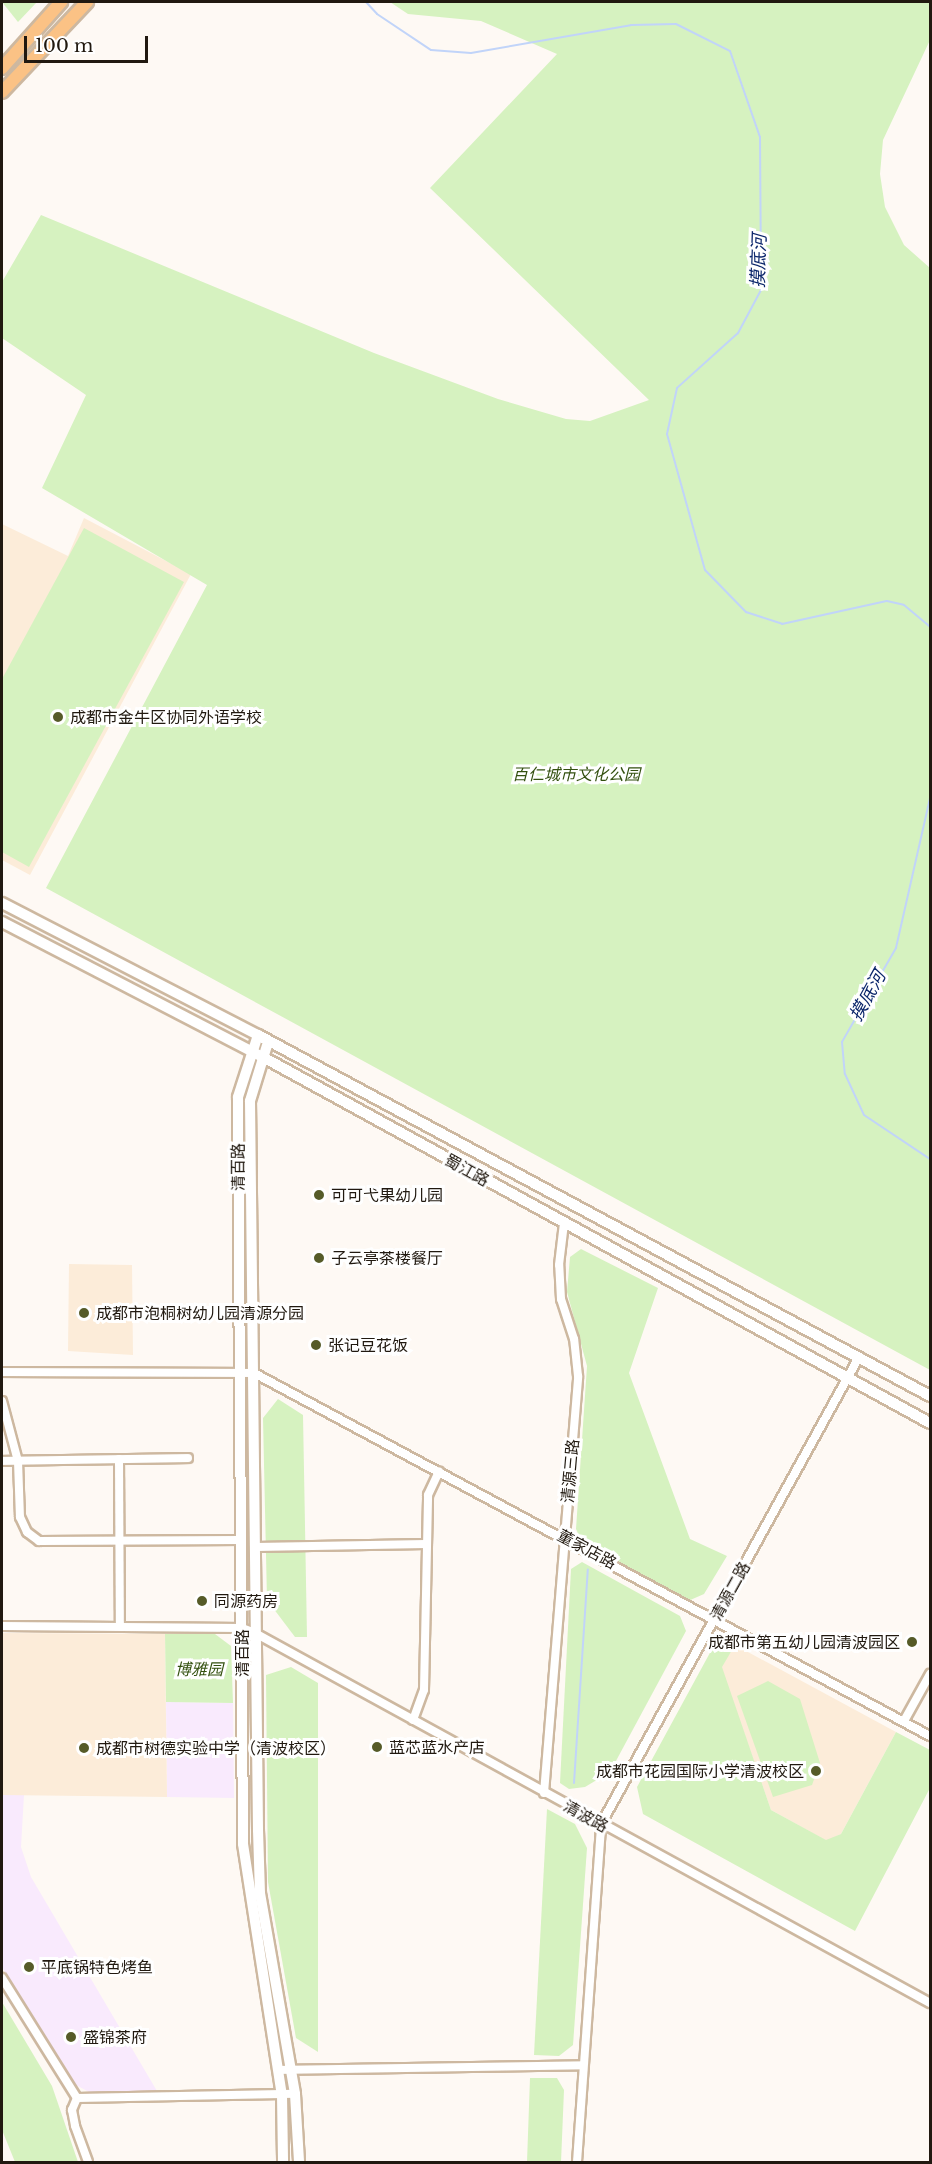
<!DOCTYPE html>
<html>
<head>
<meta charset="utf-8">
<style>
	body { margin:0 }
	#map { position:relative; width:932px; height:2164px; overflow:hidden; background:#fef9f4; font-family:"Libre Baskerville","Noto Sans SC",serif }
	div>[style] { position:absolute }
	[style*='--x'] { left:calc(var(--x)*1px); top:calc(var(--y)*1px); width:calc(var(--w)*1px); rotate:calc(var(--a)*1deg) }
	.commercial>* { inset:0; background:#f9eafd }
	.built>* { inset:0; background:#fcecd9 }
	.green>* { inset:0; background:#d6f2c0 }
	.stream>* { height:2px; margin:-1px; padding:0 1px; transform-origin:1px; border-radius:1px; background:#c1d4f9 }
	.roads { filter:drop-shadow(2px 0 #cdb8a0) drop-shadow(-2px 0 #cdb8a0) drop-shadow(0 2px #cdb8a0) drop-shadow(0 -2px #cdb8a0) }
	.street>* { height:8px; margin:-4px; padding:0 4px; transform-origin:4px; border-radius:4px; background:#fff }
	.secondary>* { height:10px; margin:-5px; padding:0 5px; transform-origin:5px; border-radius:5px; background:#fff }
	.primary>* { height:12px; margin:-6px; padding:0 6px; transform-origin:6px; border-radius:6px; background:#fbc285 }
	.dots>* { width:16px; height:16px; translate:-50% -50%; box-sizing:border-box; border:3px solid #fff; border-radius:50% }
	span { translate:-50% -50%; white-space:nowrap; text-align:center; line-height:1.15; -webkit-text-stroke:6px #fff; paint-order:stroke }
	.poi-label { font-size:16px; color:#211910 }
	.left { translate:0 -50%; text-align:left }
	.right { translate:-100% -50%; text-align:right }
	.park-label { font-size:16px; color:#33500f; font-style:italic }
	.street-label { font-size:16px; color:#211910 }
	.water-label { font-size:18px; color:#0c276b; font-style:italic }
	.frame { position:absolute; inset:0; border:3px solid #211910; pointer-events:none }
	.scale { position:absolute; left:24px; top:36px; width:124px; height:27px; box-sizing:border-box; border:3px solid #211910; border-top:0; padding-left:8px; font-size:18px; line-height:21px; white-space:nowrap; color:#211910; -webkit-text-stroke:4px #fff; paint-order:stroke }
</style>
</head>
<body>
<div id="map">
	<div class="commercial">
		<i style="clip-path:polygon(166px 1702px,233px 1703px,234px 1798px,167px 1797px)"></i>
		<i style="clip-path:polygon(2px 1795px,24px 1795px,21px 1847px,31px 1877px,157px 2091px,89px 2092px,76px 2085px,2px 1967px)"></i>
	</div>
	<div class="built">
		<i style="clip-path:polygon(84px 518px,191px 574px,30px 875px,2px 860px,2px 524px,68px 556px)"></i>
		<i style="clip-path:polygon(69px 1264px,132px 1265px,133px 1355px,68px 1351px)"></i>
		<i style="clip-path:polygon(2px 1633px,165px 1634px,167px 1797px,2px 1795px)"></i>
		<i style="clip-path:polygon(735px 1645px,896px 1732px,841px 1834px,827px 1841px,771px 1810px,721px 1667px)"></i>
	</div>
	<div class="green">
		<i style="clip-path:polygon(2px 2px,37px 2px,18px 22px)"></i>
		<i style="clip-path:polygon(390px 2px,930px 2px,930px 40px,883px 140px,880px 174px,885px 207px,904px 245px,930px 268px,930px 1370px,46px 888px,207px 585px,42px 488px,86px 395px,2px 338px,2px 282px,41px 215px,374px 353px,498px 399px,566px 419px,590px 421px,649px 400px,430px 188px,557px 54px,481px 21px,408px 14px)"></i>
		<i style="clip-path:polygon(84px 528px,184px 582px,29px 867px,2px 852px,2px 679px)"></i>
		<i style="clip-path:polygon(581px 1249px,658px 1288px,629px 1373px,690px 1539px,727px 1556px,704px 1594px,688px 1601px,582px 1542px,576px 1529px,587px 1366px,567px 1292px,570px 1257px)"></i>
		<i style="clip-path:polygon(278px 1399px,303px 1415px,307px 1637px,295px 1637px,267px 1600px,263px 1418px)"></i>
		<i style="clip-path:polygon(582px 1562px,680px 1616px,686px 1631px,610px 1772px,585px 1787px,569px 1789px,560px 1783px,571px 1569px)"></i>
		<i style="clip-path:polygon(165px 1634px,215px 1634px,231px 1646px,233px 1703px,166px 1702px)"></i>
		<i style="clip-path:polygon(722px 1643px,735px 1645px,722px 1667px,771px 1810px,826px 1840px,841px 1834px,896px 1732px,930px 1750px,930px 1788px,855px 1931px,643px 1814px,637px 1787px,712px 1649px)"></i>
		<i style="clip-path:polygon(291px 1667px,318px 1683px,318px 2052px,296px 2038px,268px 1882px,266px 1675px)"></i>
		<i style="clip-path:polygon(768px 1681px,800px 1699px,820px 1763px,812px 1785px,773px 1797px,737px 1696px)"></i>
		<i style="clip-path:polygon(547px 1809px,575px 1824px,587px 1848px,573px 2045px,559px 2056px,534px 2055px)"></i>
		<i style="clip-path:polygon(2px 2002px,52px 2086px,78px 2162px,15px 2162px,2px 2130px)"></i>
		<i style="clip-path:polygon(530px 2078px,557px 2078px,564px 2090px,561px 2162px,527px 2162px)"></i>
	</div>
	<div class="stream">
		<i style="--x:366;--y:2;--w:16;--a:47"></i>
		<i style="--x:377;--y:14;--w:65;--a:33.7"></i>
		<i style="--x:431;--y:50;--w:40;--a:4.3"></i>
		<i style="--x:471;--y:53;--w:162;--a:-9.9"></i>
		<i style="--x:631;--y:25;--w:45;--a:-1.3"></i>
		<i style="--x:676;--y:24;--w:60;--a:26.6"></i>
		<i style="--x:730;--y:51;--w:91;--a:70.8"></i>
		<i style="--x:760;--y:137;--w:153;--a:89.6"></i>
		<i style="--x:761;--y:290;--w:49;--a:118.1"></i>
		<i style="--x:738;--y:333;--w:82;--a:138"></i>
		<i style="--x:677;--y:388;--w:47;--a:102.3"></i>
		<i style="--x:667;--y:434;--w:141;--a:74.4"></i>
		<i style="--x:705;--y:570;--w:59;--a:45.7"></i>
		<i style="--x:746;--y:612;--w:38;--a:18"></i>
		<i style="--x:782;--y:624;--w:107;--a:-12.4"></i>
		<i style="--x:887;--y:601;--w:17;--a:13"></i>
		<i style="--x:904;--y:605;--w:34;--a:40"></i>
		<i style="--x:930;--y:798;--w:154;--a:102.8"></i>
		<i style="--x:896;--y:948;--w:108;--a:119.9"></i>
		<i style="--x:842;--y:1042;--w:32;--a:85"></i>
		<i style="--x:845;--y:1074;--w:45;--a:65.1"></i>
		<i style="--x:864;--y:1115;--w:79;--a:33.7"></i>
		<i style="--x:574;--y:1783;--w:214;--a:-86.3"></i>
	</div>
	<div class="roads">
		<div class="street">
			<i style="--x:2;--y:1372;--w:252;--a:0.2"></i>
			<i style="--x:254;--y:1373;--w:767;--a:28.24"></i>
			<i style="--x:2;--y:1401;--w:62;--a:75.1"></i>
			<i style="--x:18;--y:1461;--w:56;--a:88"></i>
			<i style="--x:20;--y:1517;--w:17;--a:65"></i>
			<i style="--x:27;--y:1532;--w:15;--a:37"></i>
			<i style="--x:39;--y:1541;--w:202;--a:-0.3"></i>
			<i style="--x:119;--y:1459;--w:166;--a:89.7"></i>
			<i style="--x:2;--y:1461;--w:186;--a:-0.9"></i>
			<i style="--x:256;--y:1547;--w:170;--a:-1"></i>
			<i style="--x:2;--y:1626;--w:240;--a:0.5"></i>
			<i style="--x:242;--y:1628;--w:14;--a:21"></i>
			<i style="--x:255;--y:1633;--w:770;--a:28.73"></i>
			<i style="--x:413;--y:1720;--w:32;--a:-70"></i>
			<i style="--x:424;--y:1690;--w:195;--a:-88.8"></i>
			<i style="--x:428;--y:1495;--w:26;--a:-65"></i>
			<i style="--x:904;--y:1721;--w:54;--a:-61"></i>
			<i style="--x:544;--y:1793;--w:418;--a:-85.3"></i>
			<i style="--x:578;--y:1376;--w:37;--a:-96"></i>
			<i style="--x:574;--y:1339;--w:42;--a:-108"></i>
			<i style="--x:561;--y:1299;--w:34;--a:-93"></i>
			<i style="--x:559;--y:1265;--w:42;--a:-83.2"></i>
			<i style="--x:2;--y:1978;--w:142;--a:58"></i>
			<i style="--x:77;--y:2098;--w:218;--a:-1.1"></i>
			<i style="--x:278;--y:2070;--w:305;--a:-0.9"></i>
			<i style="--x:77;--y:2098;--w:13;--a:113"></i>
			<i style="--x:72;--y:2110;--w:16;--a:79"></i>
			<i style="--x:75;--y:2126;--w:38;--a:70"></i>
			<i style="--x:577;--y:2162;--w:339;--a:-85.9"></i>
			<i style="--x:601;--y:1824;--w:534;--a:-61.08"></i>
		</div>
		<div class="secondary">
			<i style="--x:2;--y:903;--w:288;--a:27.3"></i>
			<i style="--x:258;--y:1035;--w:763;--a:28.24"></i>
			<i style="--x:2;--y:922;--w:292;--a:27.4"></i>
			<i style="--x:261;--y:1056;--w:763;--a:28.75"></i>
			<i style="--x:258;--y:1035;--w:65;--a:107.9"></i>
			<i style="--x:238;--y:1097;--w:747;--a:89.62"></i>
			<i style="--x:243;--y:1844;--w:254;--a:81.2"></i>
			<i style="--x:282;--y:2095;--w:67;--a:89.1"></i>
			<i style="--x:268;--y:1042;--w:62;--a:107"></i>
			<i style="--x:250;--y:1101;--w:729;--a:89.37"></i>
			<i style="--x:258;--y:1830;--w:63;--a:88.2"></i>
			<i style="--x:260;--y:1893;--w:204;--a:80.1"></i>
			<i style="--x:295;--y:2094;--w:68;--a:86.6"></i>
		</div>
		<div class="primary">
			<i style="--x:2;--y:68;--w:89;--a:-48.2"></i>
			<i style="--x:2;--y:92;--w:124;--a:-46.6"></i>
		</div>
	</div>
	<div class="dots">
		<i style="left:58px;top:717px;background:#565b28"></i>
		<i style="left:319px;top:1195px;background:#565b28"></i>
		<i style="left:319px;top:1258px;background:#565b28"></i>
		<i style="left:84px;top:1313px;background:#565b28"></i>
		<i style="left:316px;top:1345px;background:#565b28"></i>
		<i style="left:202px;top:1601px;background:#565b28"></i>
		<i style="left:912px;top:1642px;background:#565b28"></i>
		<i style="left:377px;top:1747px;background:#565b28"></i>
		<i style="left:84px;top:1748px;background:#565b28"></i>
		<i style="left:816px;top:1771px;background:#565b28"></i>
		<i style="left:29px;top:1967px;background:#565b28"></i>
		<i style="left:71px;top:2037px;background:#565b28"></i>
	</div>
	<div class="poi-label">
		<span class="left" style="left:70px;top:717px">成都市金牛区协同外语学校</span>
		<span class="left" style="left:331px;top:1195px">可可弋果幼儿园</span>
		<span class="left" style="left:331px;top:1258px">子云亭茶楼餐厅</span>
		<span class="left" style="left:96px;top:1313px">成都市泡桐树幼儿园清源分园</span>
		<span class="left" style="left:328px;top:1345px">张记豆花饭</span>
		<span class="left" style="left:214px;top:1601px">同源药房</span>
		<span class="right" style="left:900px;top:1642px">成都市第五幼儿园清波园区</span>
		<span class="left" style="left:389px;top:1747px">蓝芯蓝水产店</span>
		<span class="left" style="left:96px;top:1748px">成都市树德实验中学（清波校区）</span>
		<span class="right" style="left:804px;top:1771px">成都市花园国际小学清波校区</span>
		<span class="left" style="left:41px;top:1967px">平底锅特色烤鱼</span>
		<span class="left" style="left:83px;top:2037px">盛锦茶府</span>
	</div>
	<div class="park-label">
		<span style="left:576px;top:774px">百仁城市文化公园</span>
		<span style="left:199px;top:1669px">博雅园</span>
	</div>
	<div class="street-label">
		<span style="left:238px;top:1167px;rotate:-90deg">清百路</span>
		<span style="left:467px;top:1170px;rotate:29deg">蜀江路</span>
		<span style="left:570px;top:1471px;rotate:-85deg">清源三路</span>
		<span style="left:587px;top:1549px;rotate:28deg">董家店路</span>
		<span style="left:730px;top:1591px;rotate:-61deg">清源二路</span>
		<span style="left:242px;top:1653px;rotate:-90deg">清百路</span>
		<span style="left:586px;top:1816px;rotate:29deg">清波路</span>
	</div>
	<div class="water-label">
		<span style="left:759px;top:261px;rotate:-88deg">摸底河</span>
		<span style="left:868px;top:996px;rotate:-61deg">摸底河</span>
	</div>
	<div class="frame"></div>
	<div class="scale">100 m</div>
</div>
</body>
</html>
